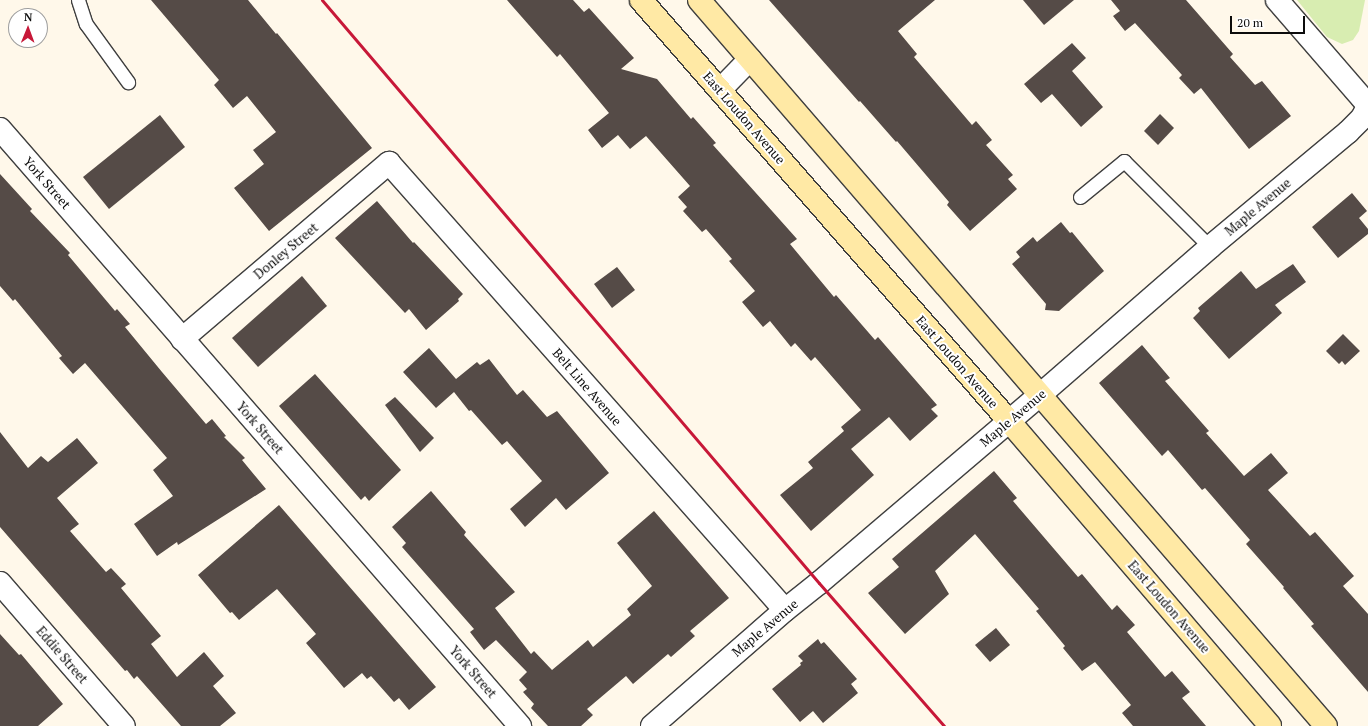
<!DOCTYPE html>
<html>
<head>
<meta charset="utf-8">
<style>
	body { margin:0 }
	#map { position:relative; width:1368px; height:726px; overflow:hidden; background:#fff8ea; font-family:"PT Serif",serif }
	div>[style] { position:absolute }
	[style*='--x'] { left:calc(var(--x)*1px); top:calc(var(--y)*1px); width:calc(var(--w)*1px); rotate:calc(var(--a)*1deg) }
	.green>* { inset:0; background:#d8edb1 }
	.building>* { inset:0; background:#554b47 }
	.roads { filter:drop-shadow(1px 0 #3f3f3f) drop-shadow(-1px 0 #3f3f3f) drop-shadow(0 1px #3f3f3f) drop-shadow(0 -1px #3f3f3f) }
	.service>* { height:13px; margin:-6.5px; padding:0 6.5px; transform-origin:6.5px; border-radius:6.5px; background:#fff }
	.minor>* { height:22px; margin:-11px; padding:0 11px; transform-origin:11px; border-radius:11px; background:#fff }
	.secondary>* { height:22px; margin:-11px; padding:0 11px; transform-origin:11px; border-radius:11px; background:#ffe9a5 }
	.rail>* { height:3px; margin:-1.5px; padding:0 1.5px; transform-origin:1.5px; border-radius:1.5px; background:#c71838 }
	span { translate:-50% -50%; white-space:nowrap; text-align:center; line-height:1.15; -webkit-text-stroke:4px #fff; paint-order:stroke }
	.street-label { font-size:13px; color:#0c0c0c }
	.north { position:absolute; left:8px; top:8px; width:40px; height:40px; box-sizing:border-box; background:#fff; border:1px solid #9e9e9e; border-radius:50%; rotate:1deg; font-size:11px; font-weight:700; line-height:16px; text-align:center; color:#0c0c0c }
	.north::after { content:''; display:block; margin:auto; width:14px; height:18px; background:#c71838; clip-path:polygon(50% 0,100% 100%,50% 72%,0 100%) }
	.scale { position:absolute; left:1230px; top:16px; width:75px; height:18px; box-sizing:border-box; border:2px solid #0c0c0c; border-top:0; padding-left:5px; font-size:12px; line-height:14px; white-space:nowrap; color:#0c0c0c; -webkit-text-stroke:3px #fff; paint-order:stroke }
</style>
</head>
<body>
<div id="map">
	<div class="green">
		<i style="clip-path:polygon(1297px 0,1365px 0,1359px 31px,1353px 40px,1342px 44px,1327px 37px)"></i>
	</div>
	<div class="building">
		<i style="clip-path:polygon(151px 0,248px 0,276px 34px,277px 33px,372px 148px,269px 231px,234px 188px,264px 164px,253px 150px,276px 132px,247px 96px,233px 108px,214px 85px,219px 80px)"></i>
		<i style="clip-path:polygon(507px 0,573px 0,584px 12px,589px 8px,634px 58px,621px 69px,657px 79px,691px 119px,693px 117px,716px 143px,713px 145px,797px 239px,790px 244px,834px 297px,836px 295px,875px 340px,878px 337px,937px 405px,931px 409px,938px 416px,910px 441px,889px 417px,851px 449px,874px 475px,811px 531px,780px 495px,813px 468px,808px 462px,844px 431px,841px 427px,861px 410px,815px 357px,811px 361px,795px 343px,791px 347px,770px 321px,763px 327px,742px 302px,755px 291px,729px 261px,732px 259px,706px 229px,702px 232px,683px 211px,687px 207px,678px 197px,690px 186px,646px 136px,630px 149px,618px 135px,602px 148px,588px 130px,609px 113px,560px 54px,557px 57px)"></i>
		<i style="clip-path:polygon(769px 0,935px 0,898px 31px,917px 54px,914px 57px,972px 125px,976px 121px,992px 140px,986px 145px,1013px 175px,1008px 179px,1017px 189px,970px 231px,947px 205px,949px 202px,897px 141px,896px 142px,860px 101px,859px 102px)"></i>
		<i style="clip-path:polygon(1023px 0,1074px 0,1044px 25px)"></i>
		<i style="clip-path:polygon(1111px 0,1186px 0,1233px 54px,1230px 57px,1255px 85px,1262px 81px,1291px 116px,1249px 149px,1201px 88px,1194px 94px,1179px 78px,1182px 75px,1135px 23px,1125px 31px,1113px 16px,1120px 11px)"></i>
		<i style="clip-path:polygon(1072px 43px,1086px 58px,1072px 71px,1103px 107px,1081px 127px,1052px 94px,1041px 103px,1024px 84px)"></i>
		<i style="clip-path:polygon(1160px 114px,1174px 128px,1158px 145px,1144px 131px)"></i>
		<i style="clip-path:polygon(160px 115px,185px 147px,109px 209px,83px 177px)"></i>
		<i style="clip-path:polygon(0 174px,32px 209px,30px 211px,70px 253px,68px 255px,115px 311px,117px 309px,130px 324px,125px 327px,162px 372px,206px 424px,212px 419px,226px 436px,224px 437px,245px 458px,242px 460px,266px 489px,178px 545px,177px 542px,157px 556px,134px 524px,173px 496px,153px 470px,167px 458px,85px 363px,73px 374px,59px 358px,62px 356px,15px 299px,13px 301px,0 286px)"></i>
		<i style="clip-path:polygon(1352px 193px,1367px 211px,1359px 218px,1368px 229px,1368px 234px,1338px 258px,1312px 227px)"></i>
		<i style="clip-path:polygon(377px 201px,413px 243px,414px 242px,463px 294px,458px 299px,459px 301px,426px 330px,409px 309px,405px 313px,335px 238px)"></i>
		<i style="clip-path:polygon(1061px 222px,1070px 233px,1072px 232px,1104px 271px,1059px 311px,1045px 310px,1046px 304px,1012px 264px,1020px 257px,1016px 252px,1033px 237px,1037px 242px)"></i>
		<i style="clip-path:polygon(1293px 264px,1306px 282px,1275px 305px,1282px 313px,1229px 359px,1193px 318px,1200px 311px,1198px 308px,1241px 271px,1256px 289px)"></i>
		<i style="clip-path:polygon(617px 267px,635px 290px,612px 308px,594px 284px)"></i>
		<i style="clip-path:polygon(302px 276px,327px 306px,258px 367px,232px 338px)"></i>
		<i style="clip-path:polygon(1343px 334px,1360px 351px,1345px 365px,1342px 361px,1339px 364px,1326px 351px)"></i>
		<i style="clip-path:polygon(1142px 345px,1170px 378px,1165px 381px,1209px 431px,1206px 433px,1244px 476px,1271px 453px,1288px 473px,1268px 490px,1310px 536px,1315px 532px,1354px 576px,1343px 586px,1368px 614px,1368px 692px,1311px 626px,1314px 624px,1283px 588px,1284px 587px,1246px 544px,1250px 540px,1205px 488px,1202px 490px,1168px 450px,1162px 456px,1099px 383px)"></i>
		<i style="clip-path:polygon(429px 348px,456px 379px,477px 362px,480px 365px,489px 359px,517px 395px,523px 390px,547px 417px,557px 411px,609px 473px,566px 510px,556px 498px,525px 527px,510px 509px,542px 481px,507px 441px,502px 445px,471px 410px,469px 411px,454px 392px,436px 408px,403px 372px)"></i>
		<i style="clip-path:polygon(315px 374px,401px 470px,369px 501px,365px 496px,361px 500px,279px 406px)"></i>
		<i style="clip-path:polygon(395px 397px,434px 438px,420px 452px,385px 405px)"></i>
		<i style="clip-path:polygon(0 432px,28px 468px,41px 456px,48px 462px,77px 438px,98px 463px,57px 498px,79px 524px,70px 531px,106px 572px,111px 568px,126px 584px,121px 588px,161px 636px,151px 644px,177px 677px,204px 652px,224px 676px,213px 686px,236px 713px,220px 726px,181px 726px,137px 676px,134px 679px,127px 670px,125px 671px,0 527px)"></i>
		<i style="clip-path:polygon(994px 471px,1017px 498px,1013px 501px,1078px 577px,1082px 574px,1112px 610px,1117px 605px,1135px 625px,1127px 632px,1165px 677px,1172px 671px,1190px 692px,1182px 698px,1206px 726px,1133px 726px,1122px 713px,1131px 705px,1095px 662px,1082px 671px,1063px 648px,1065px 646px,1036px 611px,1039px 609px,975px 534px,935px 571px,949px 594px,905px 634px,868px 593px,899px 567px,892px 559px)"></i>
		<i style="clip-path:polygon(431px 491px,466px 532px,464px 535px,515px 592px,495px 608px,531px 654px,534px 651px,552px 670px,588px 640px,593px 647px,631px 615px,627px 609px,652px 586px,617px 543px,654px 511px,729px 598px,690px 631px,695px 636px,671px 657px,668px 654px,633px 684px,626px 676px,587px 709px,593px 715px,581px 726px,548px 726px,531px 708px,534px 704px,523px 692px,527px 689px,519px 680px,527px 672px,496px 640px,484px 650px,470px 632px,474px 629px,402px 547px,406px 543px,392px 527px)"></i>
		<i style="clip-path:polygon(279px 505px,436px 687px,409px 710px,399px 698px,394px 702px,371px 676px,367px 679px,362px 673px,344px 688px,306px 643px,316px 634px,277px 589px,239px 620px,232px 612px,230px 613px,198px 575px)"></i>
		<i style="clip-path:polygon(996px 628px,1010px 645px,990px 662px,975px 645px)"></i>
		<i style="clip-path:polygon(0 634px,19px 655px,21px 654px,63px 704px,38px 726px,0 726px)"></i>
		<i style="clip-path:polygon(818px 639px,821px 644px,824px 642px,857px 679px,851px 684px,858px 693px,823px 723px,813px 711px,800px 722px,772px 689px,801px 665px,800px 663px,803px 661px,798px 656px)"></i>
	</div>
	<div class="roads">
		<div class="service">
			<i style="--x:78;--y:0;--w:25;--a:72"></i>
			<i style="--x:86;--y:24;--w:72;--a:54.1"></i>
			<i style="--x:1080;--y:197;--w:57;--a:-39.3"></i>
			<i style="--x:1124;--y:161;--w:122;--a:45"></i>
		</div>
		<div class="minor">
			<i style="--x:1277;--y:0;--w:139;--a:49.1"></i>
			<i style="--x:720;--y:90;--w:43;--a:-45.9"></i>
			<i style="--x:0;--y:129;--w:792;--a:48.94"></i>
			<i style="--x:182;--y:339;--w:272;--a:-40.4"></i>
			<i style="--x:389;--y:163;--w:597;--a:48.46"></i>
			<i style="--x:0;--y:583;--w:189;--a:49.1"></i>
			<i style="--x:652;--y:726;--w:176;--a:-41.1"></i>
			<i style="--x:785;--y:610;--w:43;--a:-38.5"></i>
			<i style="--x:819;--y:583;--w:290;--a:-40.4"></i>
			<i style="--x:1040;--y:395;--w:225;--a:-41"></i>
			<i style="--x:1210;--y:247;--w:180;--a:-39.8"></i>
			<i style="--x:1348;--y:132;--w:20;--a:-45"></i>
			<i style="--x:1362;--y:118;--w:13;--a:-63"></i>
		</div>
		<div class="secondary">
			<i style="--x:641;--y:0;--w:559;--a:48.84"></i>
			<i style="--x:1009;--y:421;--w:401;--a:49.4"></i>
			<i style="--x:699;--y:0;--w:959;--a:49.18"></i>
		</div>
	</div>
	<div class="rail">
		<i style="--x:322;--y:0;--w:766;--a:49.55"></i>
		<i style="--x:819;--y:583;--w:190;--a:48.8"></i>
	</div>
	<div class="street-label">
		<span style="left:744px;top:118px;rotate:49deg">East Loudon Avenue</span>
		<span style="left:47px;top:183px;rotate:49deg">York Street</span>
		<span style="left:1258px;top:207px;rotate:-40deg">Maple Avenue</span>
		<span style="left:286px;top:251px;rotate:-40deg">Donley Street</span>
		<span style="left:957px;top:362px;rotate:49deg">East Loudon Avenue</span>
		<span style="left:587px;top:387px;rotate:49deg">Belt Line Avenue</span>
		<span style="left:1013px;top:418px;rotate:-40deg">Maple Avenue</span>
		<span style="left:260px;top:428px;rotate:49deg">York Street</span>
		<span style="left:1169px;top:607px;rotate:49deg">East Loudon Avenue</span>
		<span style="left:765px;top:628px;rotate:-40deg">Maple Avenue</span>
		<span style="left:62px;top:655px;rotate:49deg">Eddie Street</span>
		<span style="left:473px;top:672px;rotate:49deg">York Street</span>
	</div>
	<div class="north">N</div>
	<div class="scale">20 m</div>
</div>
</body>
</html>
